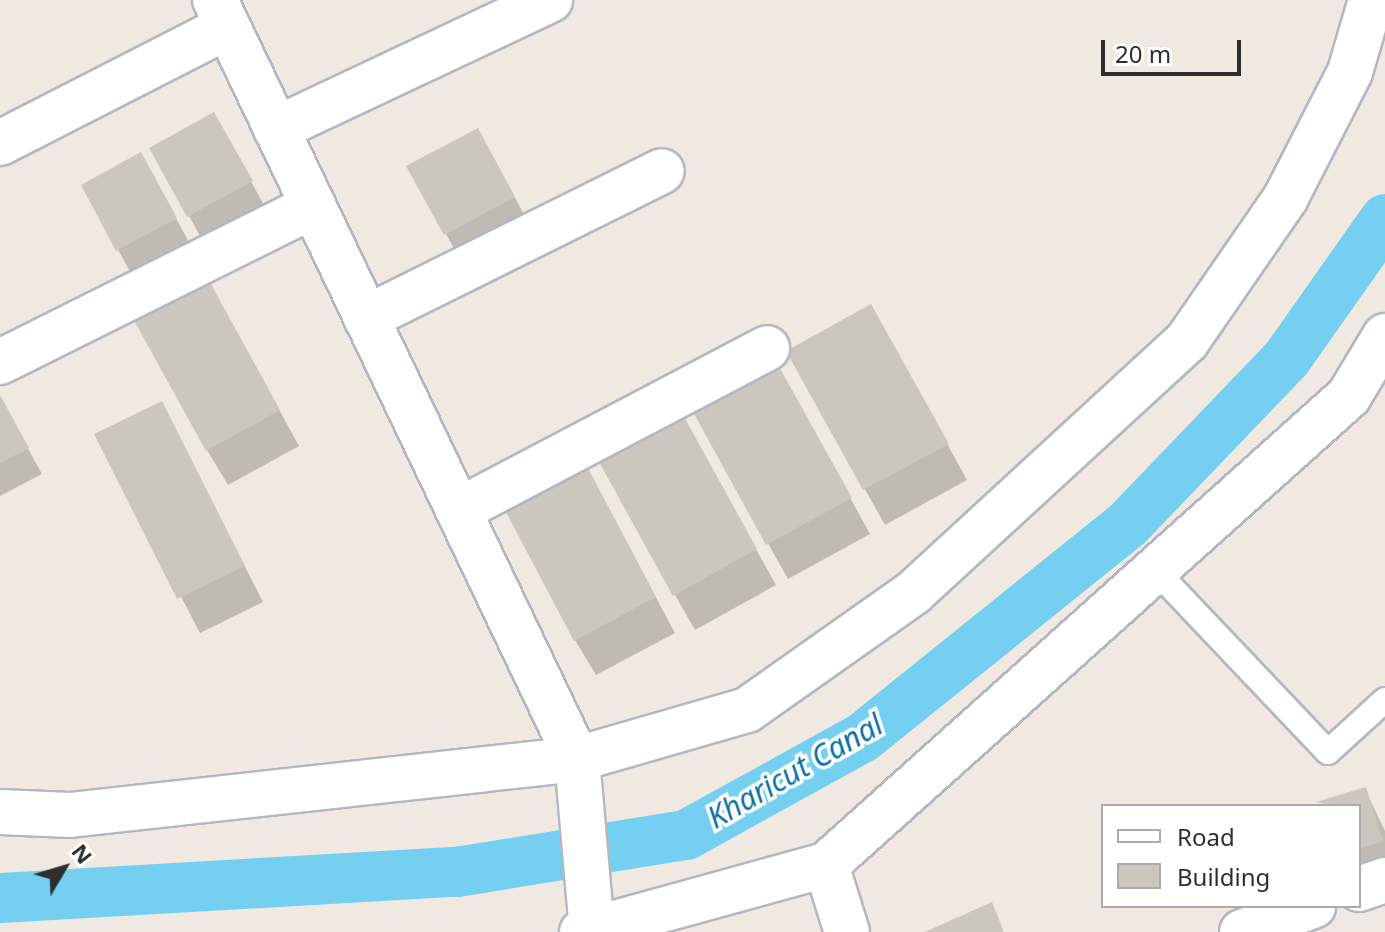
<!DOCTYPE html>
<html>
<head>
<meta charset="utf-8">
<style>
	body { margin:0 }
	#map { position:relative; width:1385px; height:932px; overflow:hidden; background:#efe9e1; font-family:"Noto Sans",sans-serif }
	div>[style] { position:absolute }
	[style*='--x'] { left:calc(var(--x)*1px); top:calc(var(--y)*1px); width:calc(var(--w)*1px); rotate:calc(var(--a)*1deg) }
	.shadow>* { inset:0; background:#0003 }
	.canal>* { height:50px; margin:-25px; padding:0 25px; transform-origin:25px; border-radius:25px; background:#75cff0 }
	.building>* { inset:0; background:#cbc7bf }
	.roads { filter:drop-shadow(2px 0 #b4b7c1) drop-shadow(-2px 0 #b4b7c1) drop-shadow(0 2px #b4b7c1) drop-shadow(0 -2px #b4b7c1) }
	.lane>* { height:24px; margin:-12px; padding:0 12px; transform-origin:12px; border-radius:12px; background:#fff }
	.street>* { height:44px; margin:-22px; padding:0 22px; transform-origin:22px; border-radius:22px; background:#fff }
	.secondary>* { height:44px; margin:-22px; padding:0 22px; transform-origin:22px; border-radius:22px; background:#fff }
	span { translate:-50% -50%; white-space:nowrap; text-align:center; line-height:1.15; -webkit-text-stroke:7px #fff; paint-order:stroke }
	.water-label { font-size:30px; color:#0d6fa3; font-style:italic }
	.legend { position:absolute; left:1101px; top:804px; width:260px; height:104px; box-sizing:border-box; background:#fff; border:2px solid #ababab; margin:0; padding:10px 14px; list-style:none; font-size:24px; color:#2e2e2e }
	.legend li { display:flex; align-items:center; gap:16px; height:40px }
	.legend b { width:40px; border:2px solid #ababab }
	.north { position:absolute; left:24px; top:828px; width:80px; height:80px; -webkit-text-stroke:6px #fff; paint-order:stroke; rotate:52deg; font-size:22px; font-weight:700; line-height:32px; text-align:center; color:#2e2e2e }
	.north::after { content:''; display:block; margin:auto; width:28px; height:36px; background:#2e2e2e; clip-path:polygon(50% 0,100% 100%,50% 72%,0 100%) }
	.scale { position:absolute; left:1101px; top:40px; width:140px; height:36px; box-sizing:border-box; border:4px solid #2e2e2e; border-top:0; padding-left:10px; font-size:24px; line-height:28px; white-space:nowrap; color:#2e2e2e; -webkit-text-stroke:6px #fff; paint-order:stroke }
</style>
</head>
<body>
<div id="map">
	<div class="shadow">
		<i style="clip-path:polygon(214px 114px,265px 207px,203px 241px,189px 216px)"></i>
		<i style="clip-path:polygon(492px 155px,528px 222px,460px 259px,446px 234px)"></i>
		<i style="clip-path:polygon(155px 180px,190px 244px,132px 275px,83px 186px)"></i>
		<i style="clip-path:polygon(226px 313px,299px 446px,228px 485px,207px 450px)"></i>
		<i style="clip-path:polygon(891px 342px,967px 480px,885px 525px,788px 352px)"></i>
		<i style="clip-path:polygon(792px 392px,870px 534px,788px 579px,689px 402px)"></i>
		<i style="clip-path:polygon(0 398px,42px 474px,0 496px)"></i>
		<i style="clip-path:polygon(161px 403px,263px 602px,200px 633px,97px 435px)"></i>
		<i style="clip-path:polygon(696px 442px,776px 585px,695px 630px,675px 595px)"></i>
		<i style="clip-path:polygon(599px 491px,675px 633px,596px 675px,575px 640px)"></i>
		<i style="clip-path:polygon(1365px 789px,1385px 831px,1385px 870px,1359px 878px,1359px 806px,1319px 803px)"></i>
	</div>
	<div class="canal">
		<i style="--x:0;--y:898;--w:458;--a:-3.3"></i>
		<i style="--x:457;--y:872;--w:232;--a:-9.2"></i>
		<i style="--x:686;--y:835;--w:201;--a:-28.9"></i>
		<i style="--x:862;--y:738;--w:341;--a:-38.8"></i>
		<i style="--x:1128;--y:524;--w:230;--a:-46.2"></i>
		<i style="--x:1287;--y:358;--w:170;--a:-54.8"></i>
	</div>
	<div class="building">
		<i style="clip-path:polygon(214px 112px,253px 181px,187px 217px,149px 148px)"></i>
		<i style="clip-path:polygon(478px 128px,515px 197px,444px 235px,406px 166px)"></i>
		<i style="clip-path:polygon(141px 152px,177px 218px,116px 251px,81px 185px)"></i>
		<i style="clip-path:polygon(206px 275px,280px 410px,206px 451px,131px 315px)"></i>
		<i style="clip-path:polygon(871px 304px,949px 444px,863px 490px,786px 351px)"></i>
		<i style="clip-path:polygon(772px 354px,852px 498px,766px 545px,687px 401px)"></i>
		<i style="clip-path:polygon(0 395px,29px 448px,0 463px)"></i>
		<i style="clip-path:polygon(162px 401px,245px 566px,177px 599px,94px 434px)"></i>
		<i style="clip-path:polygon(677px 404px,757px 549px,673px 596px,593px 451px)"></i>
		<i style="clip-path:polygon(580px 453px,656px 597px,574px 641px,498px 497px)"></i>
		<i style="clip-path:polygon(1366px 787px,1383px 841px,1359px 849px,1359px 806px,1316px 802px)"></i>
		<i style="clip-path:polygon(992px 902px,1004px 932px,925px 932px)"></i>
	</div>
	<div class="roads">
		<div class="lane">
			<i style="--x:1155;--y:570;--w:251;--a:46.5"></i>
			<i style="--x:1328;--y:752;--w:77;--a:-42.4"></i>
		</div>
		<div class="street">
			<i style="--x:276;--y:129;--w:303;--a:-25.2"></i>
			<i style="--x:0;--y:143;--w:255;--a:-27.1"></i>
			<i style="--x:366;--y:318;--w:330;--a:-26.4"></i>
			<i style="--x:0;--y:362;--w:350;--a:-26.5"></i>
			<i style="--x:459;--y:510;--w:348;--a:-27.7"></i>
			<i style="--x:826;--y:865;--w:70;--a:72.6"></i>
			<i style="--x:1359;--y:889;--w:28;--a:-19"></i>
			<i style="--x:1242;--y:932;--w:76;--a:-20.1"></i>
		</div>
		<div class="secondary">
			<i style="--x:215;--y:0;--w:841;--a:64.5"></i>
			<i style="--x:577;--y:759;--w:171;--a:85"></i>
			<i style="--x:0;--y:812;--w:70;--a:2.5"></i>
			<i style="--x:70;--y:815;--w:510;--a:-6.3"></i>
			<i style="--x:577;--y:759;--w:177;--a:-16.1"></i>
			<i style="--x:747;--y:710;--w:204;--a:-35.2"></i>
			<i style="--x:914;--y:592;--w:371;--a:-42.6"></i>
			<i style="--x:1187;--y:341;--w:173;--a:-55.4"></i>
			<i style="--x:1285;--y:199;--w:143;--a:-62.9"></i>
			<i style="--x:1350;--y:72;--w:75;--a:-73.7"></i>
			<i style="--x:582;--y:932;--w:253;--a:-15.4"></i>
			<i style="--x:826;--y:865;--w:702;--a:-41.88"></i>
			<i style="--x:1349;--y:396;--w:70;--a:-59"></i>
		</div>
	</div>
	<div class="water-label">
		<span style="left:795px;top:771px;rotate:-30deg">Kharicut Canal</span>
	</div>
	<ul class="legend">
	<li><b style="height:10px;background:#fff"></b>Road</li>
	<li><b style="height:22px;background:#cbc7bf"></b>Building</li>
	</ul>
	<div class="north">N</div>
	<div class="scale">20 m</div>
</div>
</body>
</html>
